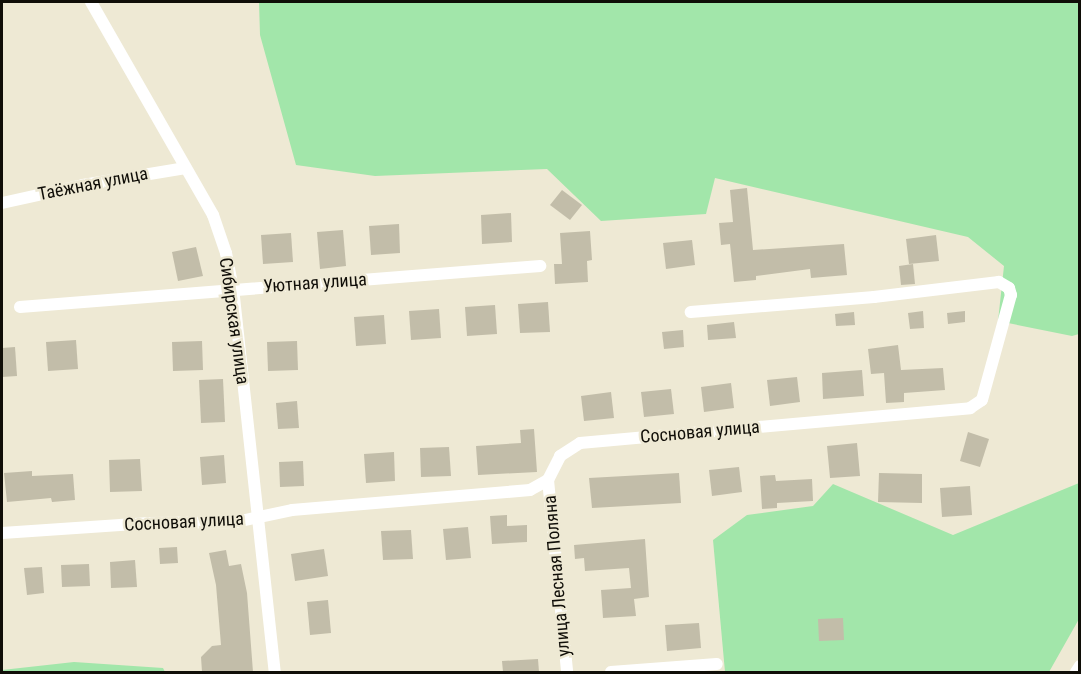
<!DOCTYPE html>
<html>
<head>
<meta charset="utf-8">
<style>
	body { margin:0 }
	#map { position:relative; width:1081px; height:674px; overflow:hidden; background:#eee9d4; font-family:"Roboto Condensed",sans-serif }
	div>[style] { position:absolute }
	[style*='--x'] { left:calc(var(--x)*1px); top:calc(var(--y)*1px); width:calc(var(--w)*1px); rotate:calc(var(--a)*1deg) }
	.green>* { inset:0; background:#a2e6aa }
	.building>* { inset:0; background:#c2bda9 }
	.minor>* { height:12px; margin:-6px; padding:0 6px; transform-origin:6px; border-radius:6px; background:#fff }
	span { translate:-50% -50%; white-space:nowrap; text-align:center; line-height:1.15; -webkit-text-stroke:5px #eee9d4; paint-order:stroke }
	.street-label { font-size:18px; color:#100e08 }
	.frame { position:absolute; inset:0; border:3px solid #100e08; pointer-events:none }
</style>
</head>
<body>
<div id="map">
	<div class="green">
		<i style="clip-path:polygon(259px 2px,1079px 2px,1079px 334px,1072px 336px,998px 321px,1004px 266px,968px 237px,715px 178px,706px 214px,601px 221px,547px 169px,375px 176px,296px 165px,260px 35px)"></i>
		<i style="clip-path:polygon(1079px 483px,1079px 619px,1049px 672px,725px 672px,713px 540px,747px 515px,813px 506px,833px 484px,953px 535px)"></i>
		<i style="clip-path:polygon(74px 662px,163px 668px,165px 672px,2px 672px,2px 670px)"></i>
	</div>
	<div class="building">
		<i style="clip-path:polygon(747px 188px,753px 250px,844px 244px,847px 275px,811px 278px,810px 269px,756px 276px,756px 280px,734px 282px,730px 244px,721px 245px,719px 223px,733px 222px,730px 190px)"></i>
		<i style="clip-path:polygon(562px 190px,582px 205px,570px 220px,550px 205px)"></i>
		<i style="clip-path:polygon(511px 213px,512px 242px,482px 244px,481px 215px)"></i>
		<i style="clip-path:polygon(399px 224px,400px 253px,371px 255px,369px 226px)"></i>
		<i style="clip-path:polygon(343px 230px,346px 266px,320px 269px,317px 232px)"></i>
		<i style="clip-path:polygon(590px 231px,592px 260px,587px 261px,588px 282px,555px 284px,554px 264px,562px 264px,560px 233px)"></i>
		<i style="clip-path:polygon(291px 233px,293px 262px,263px 264px,261px 235px)"></i>
		<i style="clip-path:polygon(936px 235px,939px 261px,909px 264px,906px 239px)"></i>
		<i style="clip-path:polygon(692px 240px,695px 265px,666px 269px,663px 243px)"></i>
		<i style="clip-path:polygon(196px 247px,203px 276px,178px 281px,172px 252px)"></i>
		<i style="clip-path:polygon(913px 264px,915px 284px,901px 285px,899px 266px)"></i>
		<i style="clip-path:polygon(548px 302px,550px 332px,520px 333px,518px 304px)"></i>
		<i style="clip-path:polygon(495px 305px,497px 334px,467px 336px,465px 307px)"></i>
		<i style="clip-path:polygon(439px 309px,441px 338px,411px 340px,409px 311px)"></i>
		<i style="clip-path:polygon(923px 311px,924px 328px,910px 329px,908px 313px)"></i>
		<i style="clip-path:polygon(965px 311px,965px 322px,948px 324px,947px 313px)"></i>
		<i style="clip-path:polygon(854px 312px,855px 325px,836px 326px,835px 314px)"></i>
		<i style="clip-path:polygon(384px 315px,386px 344px,356px 346px,354px 317px)"></i>
		<i style="clip-path:polygon(734px 322px,736px 338px,708px 340px,707px 325px)"></i>
		<i style="clip-path:polygon(683px 330px,684px 347px,664px 349px,662px 332px)"></i>
		<i style="clip-path:polygon(76px 340px,78px 369px,48px 371px,46px 342px)"></i>
		<i style="clip-path:polygon(202px 341px,203px 370px,173px 371px,172px 342px)"></i>
		<i style="clip-path:polygon(297px 341px,298px 370px,268px 371px,267px 342px)"></i>
		<i style="clip-path:polygon(898px 345px,901px 370px,943px 368px,945px 390px,904px 393px,904px 402px,886px 403px,884px 373px,871px 374px,868px 349px)"></i>
		<i style="clip-path:polygon(15px 347px,17px 376px,2px 377px,2px 348px)"></i>
		<i style="clip-path:polygon(862px 370px,864px 396px,823px 399px,822px 373px)"></i>
		<i style="clip-path:polygon(797px 377px,800px 402px,770px 406px,767px 380px)"></i>
		<i style="clip-path:polygon(223px 379px,225px 422px,201px 423px,199px 380px)"></i>
		<i style="clip-path:polygon(731px 383px,734px 408px,704px 412px,701px 387px)"></i>
		<i style="clip-path:polygon(671px 389px,674px 414px,644px 417px,641px 392px)"></i>
		<i style="clip-path:polygon(611px 392px,614px 418px,584px 421px,581px 396px)"></i>
		<i style="clip-path:polygon(297px 401px,299px 428px,278px 429px,276px 403px)"></i>
		<i style="clip-path:polygon(534px 429px,537px 472px,478px 475px,476px 446px,521px 443px,520px 430px)"></i>
		<i style="clip-path:polygon(968px 432px,989px 439px,980px 467px,960px 461px)"></i>
		<i style="clip-path:polygon(857px 443px,860px 476px,830px 478px,827px 446px)"></i>
		<i style="clip-path:polygon(449px 447px,451px 476px,421px 477px,420px 448px)"></i>
		<i style="clip-path:polygon(394px 452px,395px 481px,366px 483px,364px 454px)"></i>
		<i style="clip-path:polygon(224px 455px,226px 483px,202px 485px,200px 457px)"></i>
		<i style="clip-path:polygon(140px 459px,142px 491px,110px 492px,109px 460px)"></i>
		<i style="clip-path:polygon(303px 461px,304px 486px,280px 487px,279px 462px)"></i>
		<i style="clip-path:polygon(739px 467px,742px 492px,712px 496px,709px 470px)"></i>
		<i style="clip-path:polygon(32px 471px,32px 476px,73px 474px,75px 500px,52px 502px,51px 498px,7px 502px,4px 473px)"></i>
		<i style="clip-path:polygon(679px 473px,681px 503px,592px 508px,589px 478px)"></i>
		<i style="clip-path:polygon(879px 473px,922px 474px,922px 503px,878px 502px)"></i>
		<i style="clip-path:polygon(775px 475px,776px 481px,812px 479px,813px 501px,777px 503px,777px 508px,762px 509px,760px 476px)"></i>
		<i style="clip-path:polygon(970px 486px,972px 515px,942px 517px,940px 488px)"></i>
		<i style="clip-path:polygon(507px 515px,507px 526px,527px 525px,527px 542px,492px 544px,490px 516px)"></i>
		<i style="clip-path:polygon(468px 527px,471px 558px,446px 560px,443px 529px)"></i>
		<i style="clip-path:polygon(411px 530px,413px 559px,383px 560px,381px 531px)"></i>
		<i style="clip-path:polygon(645px 539px,649px 597px,634px 599px,636px 616px,603px 618px,601px 590px,631px 588px,629px 568px,585px 571px,584px 558px,575px 559px,574px 545px)"></i>
		<i style="clip-path:polygon(177px 547px,178px 563px,160px 564px,159px 548px)"></i>
		<i style="clip-path:polygon(324px 549px,328px 576px,295px 581px,291px 554px)"></i>
		<i style="clip-path:polygon(226px 550px,229px 566px,241px 564px,247px 593px,253px 672px,202px 672px,201px 657px,212px 646px,221px 645px,216px 585px,209px 553px)"></i>
		<i style="clip-path:polygon(135px 560px,137px 587px,111px 588px,110px 562px)"></i>
		<i style="clip-path:polygon(89px 564px,90px 586px,62px 587px,61px 565px)"></i>
		<i style="clip-path:polygon(42px 567px,44px 593px,27px 595px,24px 568px)"></i>
		<i style="clip-path:polygon(328px 600px,331px 633px,310px 635px,307px 602px)"></i>
		<i style="clip-path:polygon(843px 618px,844px 640px,819px 641px,818px 619px)"></i>
		<i style="clip-path:polygon(699px 623px,701px 648px,667px 651px,665px 625px)"></i>
		<i style="clip-path:polygon(538px 659px,539px 672px,503px 672px,502px 661px)"></i>
	</div>
	<div class="minor">
		<i style="--x:91;--y:2;--w:245;--a:60.2"></i>
		<i style="--x:213;--y:215;--w:40;--a:71.1"></i>
		<i style="--x:226;--y:253;--w:36;--a:79"></i>
		<i style="--x:233;--y:288;--w:386;--a:83.8"></i>
		<i style="--x:2;--y:203;--w:83;--a:-12.5"></i>
		<i style="--x:83;--y:185;--w:104;--a:-9.4"></i>
		<i style="--x:20;--y:307;--w:522;--a:-4.51"></i>
		<i style="--x:548;--y:480;--w:193;--a:84.3"></i>
		<i style="--x:2;--y:533;--w:148;--a:-3.9"></i>
		<i style="--x:150;--y:523;--w:86;--a:-0.7"></i>
		<i style="--x:236;--y:522;--w:57;--a:-12.1"></i>
		<i style="--x:292;--y:510;--w:239;--a:-4.8"></i>
		<i style="--x:530;--y:490;--w:21;--a:-29"></i>
		<i style="--x:548;--y:480;--w:27;--a:-63"></i>
		<i style="--x:560;--y:456;--w:24;--a:-33"></i>
		<i style="--x:580;--y:443;--w:392;--a:-5.1"></i>
		<i style="--x:970;--y:408;--w:14;--a:-34"></i>
		<i style="--x:982;--y:400;--w:109;--a:-74.6"></i>
		<i style="--x:1011;--y:295;--w:7;--a:-106"></i>
		<i style="--x:1009;--y:288;--w:12;--a:-149"></i>
		<i style="--x:999;--y:282;--w:126;--a:173.2"></i>
		<i style="--x:874;--y:297;--w:184;--a:175.3"></i>
		<i style="--x:611;--y:672;--w:106;--a:-4.3"></i>
		<i style="--x:1076;--y:672;--w:7;--a:-56"></i>
	</div>
	<div class="street-label">
		<span style="left:93px;top:184px;rotate:-11deg">Таёжная улица</span>
		<span style="left:315px;top:283px;rotate:-4deg">Уютная улица</span>
		<span style="left:234px;top:321px;rotate:82deg">Сибирская улица</span>
		<span style="left:700px;top:432px;rotate:-5deg">Сосновая улица</span>
		<span style="left:184px;top:522px;rotate:-3deg">Сосновая улица</span>
		<span style="left:557px;top:576px;rotate:-95deg">улица Лесная Поляна</span>
	</div>
	<div class="frame"></div>
</div>
</body>
</html>
